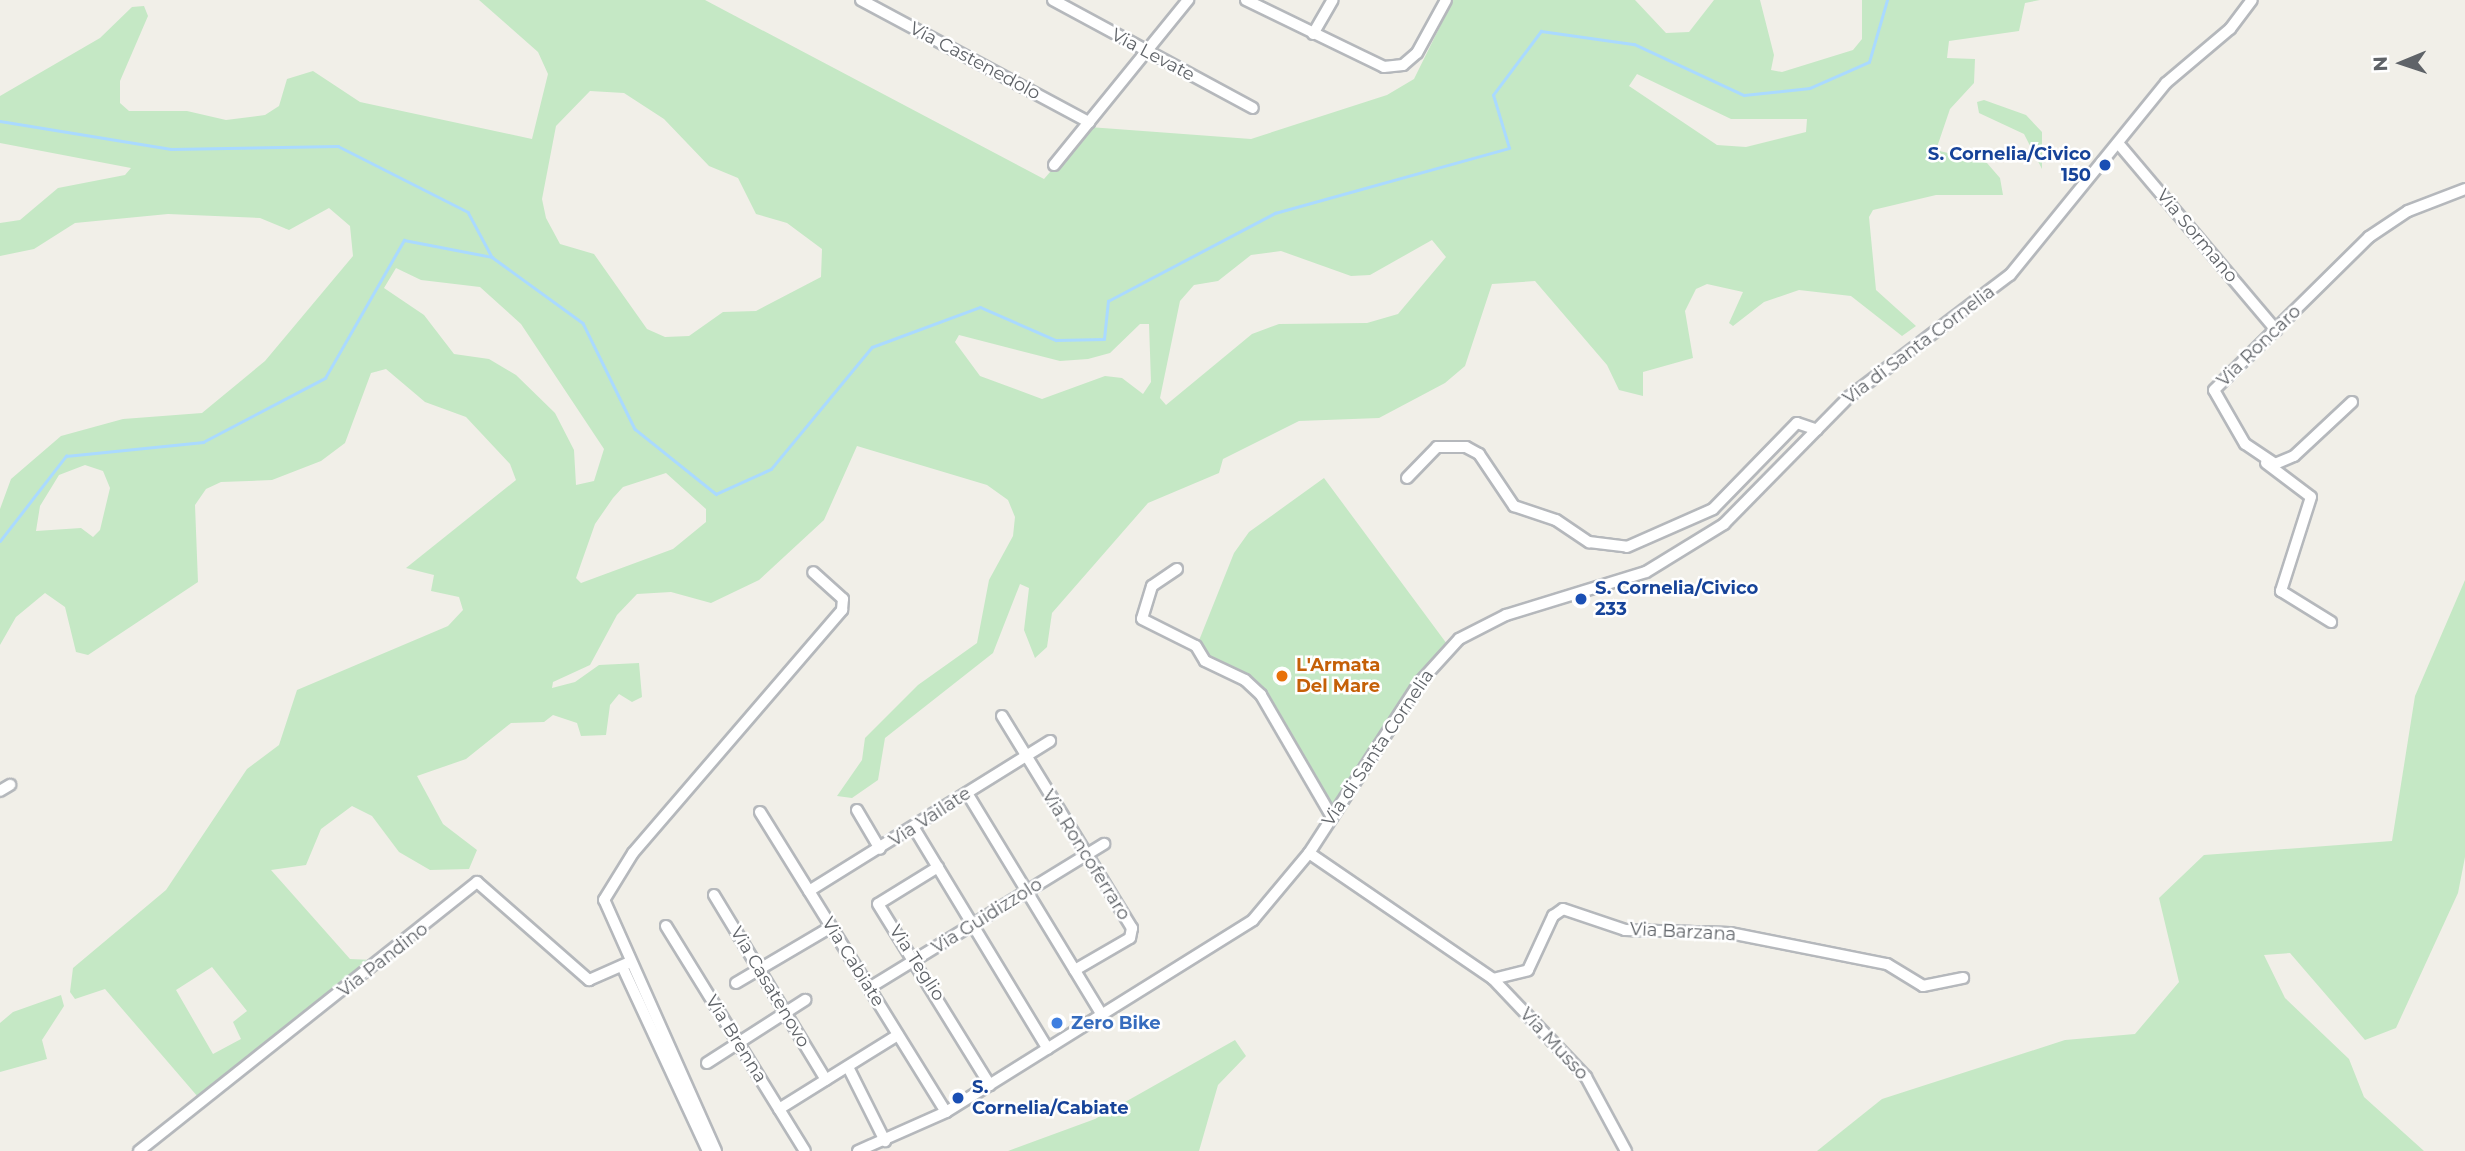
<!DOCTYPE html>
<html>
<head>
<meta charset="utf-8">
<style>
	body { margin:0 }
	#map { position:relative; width:2465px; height:1151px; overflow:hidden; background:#f1efe8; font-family:Montserrat,sans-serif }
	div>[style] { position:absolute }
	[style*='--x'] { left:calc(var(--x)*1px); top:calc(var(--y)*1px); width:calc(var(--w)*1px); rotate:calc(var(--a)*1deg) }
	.green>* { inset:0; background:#c5e8c5 }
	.stream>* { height:2.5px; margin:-1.25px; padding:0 1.25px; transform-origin:1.25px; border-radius:1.25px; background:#aadaff }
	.roads { filter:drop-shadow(2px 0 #b5b8bc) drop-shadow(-2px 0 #b5b8bc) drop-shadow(0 2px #b5b8bc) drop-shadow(0 -2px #b5b8bc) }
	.minor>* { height:10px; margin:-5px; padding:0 5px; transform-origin:5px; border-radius:5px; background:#fff }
	.dots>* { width:19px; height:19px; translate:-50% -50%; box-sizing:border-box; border:4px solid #fff; border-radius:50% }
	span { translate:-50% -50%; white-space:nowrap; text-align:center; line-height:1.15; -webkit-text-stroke:5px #fff; paint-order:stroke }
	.street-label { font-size:18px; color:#5f6368 }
	.transit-label { font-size:18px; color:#164399; font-weight:700 }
	.right { translate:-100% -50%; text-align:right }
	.left { translate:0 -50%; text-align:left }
	.food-label { font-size:18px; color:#c56008; font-weight:700 }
	.shop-label { font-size:18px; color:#366cbe; font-weight:700 }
	.north { position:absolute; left:2367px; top:28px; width:70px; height:70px; -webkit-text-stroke:5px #fff; paint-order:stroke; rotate:268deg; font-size:19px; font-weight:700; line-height:28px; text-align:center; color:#5f6368 }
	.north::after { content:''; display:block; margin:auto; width:24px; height:32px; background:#5f6368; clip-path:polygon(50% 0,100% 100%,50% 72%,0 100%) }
</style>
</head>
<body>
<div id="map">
	<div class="green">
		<i style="clip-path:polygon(evenodd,479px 0,705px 0,1044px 179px,1089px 127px,1251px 139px,1387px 95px,1414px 79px,1453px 0,1635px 0,1666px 33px,1689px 32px,1714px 0,1760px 0,1774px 55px,1771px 70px,1782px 72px,1853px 50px,1862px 39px,1862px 0,2040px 0,2025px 3px,2019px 31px,1949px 41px,1947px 58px,1975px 59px,1974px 83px,1950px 109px,1936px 150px,1987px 163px,2000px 178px,2003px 195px,1936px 195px,1873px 210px,1869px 217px,1876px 290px,1916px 326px,1902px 336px,1851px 296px,1799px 290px,1764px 302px,1733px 326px,1729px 323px,1743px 292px,1707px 284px,1696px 289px,1685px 311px,1693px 358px,1643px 372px,1643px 396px,1619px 390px,1607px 365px,1535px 281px,1492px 284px,1465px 366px,1445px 383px,1379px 418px,1299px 421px,1223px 459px,1219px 473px,1148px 503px,1052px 613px,1047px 647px,1035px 658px,1024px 630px,1029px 588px,1020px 584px,993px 653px,885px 738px,878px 780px,852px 798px,837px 796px,862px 760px,865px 738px,918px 685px,977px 643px,989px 580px,1013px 536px,1015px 517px,1008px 500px,987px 485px,857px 446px,824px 520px,759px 580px,711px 603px,671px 592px,637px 594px,617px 615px,590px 665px,553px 682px,552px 688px,575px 682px,599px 665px,639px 663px,642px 697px,632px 702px,619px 694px,610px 705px,606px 735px,581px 736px,577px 723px,553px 715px,544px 722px,511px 723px,466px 759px,417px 776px,443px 824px,477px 850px,469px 869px,430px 870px,399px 852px,372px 816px,352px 806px,321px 829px,306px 865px,271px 870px,350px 959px,373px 960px,198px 1097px,105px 989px,75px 999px,70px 992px,73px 968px,166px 890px,247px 769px,279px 745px,297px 690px,448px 626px,463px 610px,459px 597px,431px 591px,434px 575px,406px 568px,516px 480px,510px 464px,466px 417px,425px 402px,386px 369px,371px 373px,345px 443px,321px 461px,272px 480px,221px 482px,206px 489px,195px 505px,198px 582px,88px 655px,76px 652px,65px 607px,45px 593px,16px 617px,0 645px,0 509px,11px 479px,61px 436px,123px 419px,202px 413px,265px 361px,353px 256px,350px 226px,329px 208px,289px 230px,260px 218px,168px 214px,75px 223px,34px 249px,0 256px,0 223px,20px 220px,58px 188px,125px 175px,131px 168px,0 143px,0 96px,100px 38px,132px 7px,144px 6px,148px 16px,120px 81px,120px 103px,129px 111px,187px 111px,226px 120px,265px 115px,279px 106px,287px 79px,313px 71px,360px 102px,532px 139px,548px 74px,538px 52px,479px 0,1637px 74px,1731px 119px,1807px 119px,1806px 132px,1746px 147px,1717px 145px,1629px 86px,1637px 74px,479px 0,590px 91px,624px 93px,664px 119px,709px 166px,738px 178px,756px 214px,787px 223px,822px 249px,821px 277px,756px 311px,723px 312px,689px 336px,665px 337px,647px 329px,594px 254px,560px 244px,546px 218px,542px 199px,556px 126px,590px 91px,479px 0,1432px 240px,1446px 257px,1398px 314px,1367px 323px,1279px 324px,1252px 334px,1166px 405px,1160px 398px,1180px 301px,1194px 285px,1218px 281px,1251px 255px,1281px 251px,1351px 276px,1370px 275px,1432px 240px,479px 0,396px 268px,421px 280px,480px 287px,521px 324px,604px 449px,594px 481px,576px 485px,574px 450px,555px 413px,516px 375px,489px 359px,454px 354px,424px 315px,384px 288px,396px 268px,479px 0,1140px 324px,1149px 324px,1151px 382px,1143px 394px,1122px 378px,1105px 376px,1042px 399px,980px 376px,955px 342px,959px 335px,1060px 361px,1088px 359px,1110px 353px,1140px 324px,479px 0,85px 465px,103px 471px,110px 488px,100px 530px,93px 537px,81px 528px,36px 531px,40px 506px,59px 475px,85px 465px,479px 0,666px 473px,706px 509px,706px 522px,673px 549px,581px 583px,576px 578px,595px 524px,613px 498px,623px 487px,666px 473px,479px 0,212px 967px,247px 1011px,233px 1022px,241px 1039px,213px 1054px,176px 990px,212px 967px)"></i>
		<i style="clip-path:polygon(1984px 100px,2026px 115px,2042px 132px,2042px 169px,2024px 134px,1979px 113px,1977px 102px)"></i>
		<i style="clip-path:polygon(1324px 478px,1447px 644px,1412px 683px,1332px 807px,1269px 702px,1208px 660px,1198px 643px,1234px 553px,1249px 532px)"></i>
		<i style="clip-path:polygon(2465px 580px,2465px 857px,2458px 893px,2396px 1028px,2365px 1040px,2290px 953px,2264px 955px,2285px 998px,2349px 1059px,2364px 1097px,2424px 1151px,1817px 1151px,1882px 1099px,2065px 1040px,2135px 1034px,2179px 982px,2159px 898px,2204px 855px,2392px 841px,2415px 696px)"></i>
		<i style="clip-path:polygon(61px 995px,64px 1006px,42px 1040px,47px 1059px,0 1072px,0 1023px,13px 1012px)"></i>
		<i style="clip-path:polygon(1235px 1040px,1246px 1056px,1218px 1085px,1199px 1151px,1008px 1151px,1095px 1119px)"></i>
	</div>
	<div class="stream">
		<i style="--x:0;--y:121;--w:173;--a:9.3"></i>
		<i style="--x:171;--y:149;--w:167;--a:-1"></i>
		<i style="--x:338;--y:146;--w:146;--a:26.9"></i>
		<i style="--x:468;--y:212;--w:49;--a:61.9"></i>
		<i style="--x:0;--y:541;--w:108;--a:-52.2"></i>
		<i style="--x:66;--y:456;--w:138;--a:-5.8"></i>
		<i style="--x:203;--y:442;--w:138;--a:-27.7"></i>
		<i style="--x:325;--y:378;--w:159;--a:-60.2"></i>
		<i style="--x:404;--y:240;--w:90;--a:10.9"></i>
		<i style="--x:492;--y:257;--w:112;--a:36"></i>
		<i style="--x:583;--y:323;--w:118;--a:63.9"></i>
		<i style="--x:635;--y:429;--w:104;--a:38.7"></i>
		<i style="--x:716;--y:494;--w:60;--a:-24.4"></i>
		<i style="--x:771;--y:469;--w:158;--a:-50.4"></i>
		<i style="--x:872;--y:347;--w:115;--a:-20.3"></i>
		<i style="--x:980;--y:307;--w:83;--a:23.5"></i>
		<i style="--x:1056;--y:340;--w:48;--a:-1.2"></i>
		<i style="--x:1104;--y:339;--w:38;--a:-84"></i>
		<i style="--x:1108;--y:301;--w:189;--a:-27.8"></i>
		<i style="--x:1275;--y:213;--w:243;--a:-15.5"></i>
		<i style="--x:1509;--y:148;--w:55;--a:-106.8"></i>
		<i style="--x:1493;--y:95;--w:80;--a:-53.1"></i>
		<i style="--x:1541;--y:31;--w:94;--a:8"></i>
		<i style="--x:1634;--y:44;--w:121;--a:24.9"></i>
		<i style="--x:1744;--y:95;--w:66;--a:-6.1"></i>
		<i style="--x:1810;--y:88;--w:64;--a:-23.8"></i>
		<i style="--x:1869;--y:62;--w:65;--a:-73.8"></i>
	</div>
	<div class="roads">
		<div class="minor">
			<i style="--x:861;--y:0;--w:259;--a:28.2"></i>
			<i style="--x:1053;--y:0;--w:227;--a:28.4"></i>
			<i style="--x:1246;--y:0;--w:153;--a:25.9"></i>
			<i style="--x:1384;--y:67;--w:19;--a:-6"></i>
			<i style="--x:1403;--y:65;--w:18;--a:-41"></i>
			<i style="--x:1417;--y:53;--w:60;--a:-61.3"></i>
			<i style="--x:1313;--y:34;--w:39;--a:-60"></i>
			<i style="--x:2118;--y:143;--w:245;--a:49.8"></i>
			<i style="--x:1054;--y:165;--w:213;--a:-50.9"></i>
			<i style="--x:2352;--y:402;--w:79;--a:137"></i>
			<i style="--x:2294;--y:456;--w:21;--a:157"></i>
			<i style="--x:2275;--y:464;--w:36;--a:-146"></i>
			<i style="--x:2245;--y:444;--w:62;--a:-119.9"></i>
			<i style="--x:2214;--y:390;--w:218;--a:-44.6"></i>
			<i style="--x:2369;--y:237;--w:47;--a:-33.7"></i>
			<i style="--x:2408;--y:211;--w:61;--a:-21.1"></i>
			<i style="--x:2266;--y:463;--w:56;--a:37.1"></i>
			<i style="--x:2311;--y:497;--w:99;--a:107.7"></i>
			<i style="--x:2281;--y:591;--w:59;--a:31.8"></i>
			<i style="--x:1407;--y:478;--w:43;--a:-45.9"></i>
			<i style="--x:1437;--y:447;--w:29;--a:0"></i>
			<i style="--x:1466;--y:447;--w:15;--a:28"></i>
			<i style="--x:1479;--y:454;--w:63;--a:56.1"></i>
			<i style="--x:1514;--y:506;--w:44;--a:18.4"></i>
			<i style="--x:1556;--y:520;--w:40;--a:34"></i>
			<i style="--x:1589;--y:542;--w:38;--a:7"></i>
			<i style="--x:1627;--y:547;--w:94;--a:-23.8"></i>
			<i style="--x:1713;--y:509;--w:120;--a:-45.7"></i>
			<i style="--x:1797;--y:423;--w:21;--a:19"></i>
			<i style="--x:1177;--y:569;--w:30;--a:146"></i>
			<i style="--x:1152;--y:586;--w:34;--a:107"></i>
			<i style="--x:1142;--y:619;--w:60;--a:26.6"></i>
			<i style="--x:1196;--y:646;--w:17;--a:59"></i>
			<i style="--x:1205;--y:661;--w:44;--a:25.4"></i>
			<i style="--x:1245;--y:680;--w:22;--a:43"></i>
			<i style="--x:1261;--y:695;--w:141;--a:59.8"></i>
			<i style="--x:1002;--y:716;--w:249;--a:58.5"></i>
			<i style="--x:1132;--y:928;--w:10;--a:101"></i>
			<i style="--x:1130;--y:938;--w:64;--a:149.8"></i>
			<i style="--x:0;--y:791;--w:12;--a:-31"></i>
			<i style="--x:967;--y:793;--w:260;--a:58.7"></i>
			<i style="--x:857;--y:810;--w:45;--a:59.5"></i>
			<i style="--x:760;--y:812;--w:353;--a:58.2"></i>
			<i style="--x:914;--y:828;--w:258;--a:58.8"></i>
			<i style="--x:1309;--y:853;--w:223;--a:34.4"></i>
			<i style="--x:1493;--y:979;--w:36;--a:-14"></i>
			<i style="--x:1528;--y:970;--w:60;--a:-65.2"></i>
			<i style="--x:1553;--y:916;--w:12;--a:-35"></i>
			<i style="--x:1563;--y:909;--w:65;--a:18.7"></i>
			<i style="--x:1625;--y:930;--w:105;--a:1.6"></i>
			<i style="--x:1730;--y:933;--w:160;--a:11.2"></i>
			<i style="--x:1887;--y:964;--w:42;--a:31.4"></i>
			<i style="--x:1923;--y:986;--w:41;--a:-11.3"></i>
			<i style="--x:938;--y:867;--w:70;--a:148.3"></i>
			<i style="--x:878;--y:904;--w:213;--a:58.3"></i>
			<i style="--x:809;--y:891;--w:284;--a:-31.9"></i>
			<i style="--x:714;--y:895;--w:216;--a:58.8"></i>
			<i style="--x:666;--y:926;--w:264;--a:58.3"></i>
			<i style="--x:622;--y:966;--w:204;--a:65.1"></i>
			<i style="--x:1493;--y:979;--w:135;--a:46.5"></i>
			<i style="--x:1586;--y:1077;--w:84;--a:61.6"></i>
			<i style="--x:736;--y:983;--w:110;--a:-30.5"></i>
			<i style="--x:869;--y:988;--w:276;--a:-31.5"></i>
			<i style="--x:707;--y:1063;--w:117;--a:-32.7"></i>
			<i style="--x:848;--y:1067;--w:83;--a:63.4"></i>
			<i style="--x:779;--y:1109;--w:140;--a:-31.9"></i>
			<i style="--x:139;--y:1151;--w:432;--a:-38.5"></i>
			<i style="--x:477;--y:882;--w:149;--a:41.2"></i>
			<i style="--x:589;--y:980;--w:45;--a:-23.7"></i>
			<i style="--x:716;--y:1151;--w:275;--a:-114"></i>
			<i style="--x:604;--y:900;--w:55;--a:-58.3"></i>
			<i style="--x:633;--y:853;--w:321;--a:-49.3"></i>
			<i style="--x:842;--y:610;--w:11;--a:-85"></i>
			<i style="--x:843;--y:599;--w:40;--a:-138"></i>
			<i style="--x:858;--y:1151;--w:96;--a:-23.9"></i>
			<i style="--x:946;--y:1112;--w:362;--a:-32"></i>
			<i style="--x:1253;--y:920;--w:87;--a:-50.1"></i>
			<i style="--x:1309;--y:853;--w:204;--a:-57"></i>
			<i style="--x:1420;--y:682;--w:58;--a:-47.8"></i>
			<i style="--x:1459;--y:639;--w:53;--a:-27.1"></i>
			<i style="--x:1506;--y:615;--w:146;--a:-17.1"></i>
			<i style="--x:1646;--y:572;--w:92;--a:-31.6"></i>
			<i style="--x:1724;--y:524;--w:178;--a:-45.5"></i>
			<i style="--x:1849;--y:397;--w:202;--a:-37.2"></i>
			<i style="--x:2010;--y:275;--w:247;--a:-50.9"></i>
			<i style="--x:2166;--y:83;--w:84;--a:-40.2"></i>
			<i style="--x:2230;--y:29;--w:36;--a:-53"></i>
		</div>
	</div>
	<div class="dots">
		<i style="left:2105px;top:165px;background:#1a4fb4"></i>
		<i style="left:1581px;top:599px;background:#1a4fb4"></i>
		<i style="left:1282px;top:676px;background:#e8710a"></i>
		<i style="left:1057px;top:1023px;background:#3f7fe0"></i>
		<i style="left:958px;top:1098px;background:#1a4fb4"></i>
	</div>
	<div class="street-label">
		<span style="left:1153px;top:55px;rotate:28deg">Via Levate</span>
		<span style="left:975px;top:61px;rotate:28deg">Via Castenedolo</span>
		<span style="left:2197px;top:236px;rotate:50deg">Via Sormano</span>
		<span style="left:1919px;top:345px;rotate:-37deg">Via di Santa Cornelia</span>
		<span style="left:2259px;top:346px;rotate:-44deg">Via Roncaro</span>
		<span style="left:1378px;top:748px;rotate:-56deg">Via di Santa Cornelia</span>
		<span style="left:930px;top:817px;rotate:-33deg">Via Vailate</span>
		<span style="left:1086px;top:855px;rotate:58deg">Via Roncoferraro</span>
		<span style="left:987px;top:916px;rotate:-32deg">Via Guidizzolo</span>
		<span style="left:1683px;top:932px;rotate:3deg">Via Barzana</span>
		<span style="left:383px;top:960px;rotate:-38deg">Via Pandino</span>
		<span style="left:853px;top:962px;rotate:58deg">Via Cabiate</span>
		<span style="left:917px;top:963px;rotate:57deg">Via Teglio</span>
		<span style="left:770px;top:987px;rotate:59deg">Via Casatenovo</span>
		<span style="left:736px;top:1039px;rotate:58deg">Via Brenna</span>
		<span style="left:1554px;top:1044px;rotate:47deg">Via Musso</span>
	</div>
	<div class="transit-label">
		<span class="right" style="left:2091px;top:165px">S. Cornelia/Civico<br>150</span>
		<span class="left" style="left:1595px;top:599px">S. Cornelia/Civico<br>233</span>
		<span class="left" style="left:972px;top:1098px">S.<br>Cornelia/Cabiate</span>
	</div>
	<div class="food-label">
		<span class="left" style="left:1296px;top:676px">L'Armata<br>Del Mare</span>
	</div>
	<div class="shop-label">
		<span class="left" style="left:1071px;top:1023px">Zero Bike</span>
	</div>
	<div class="north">N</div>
</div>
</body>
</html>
